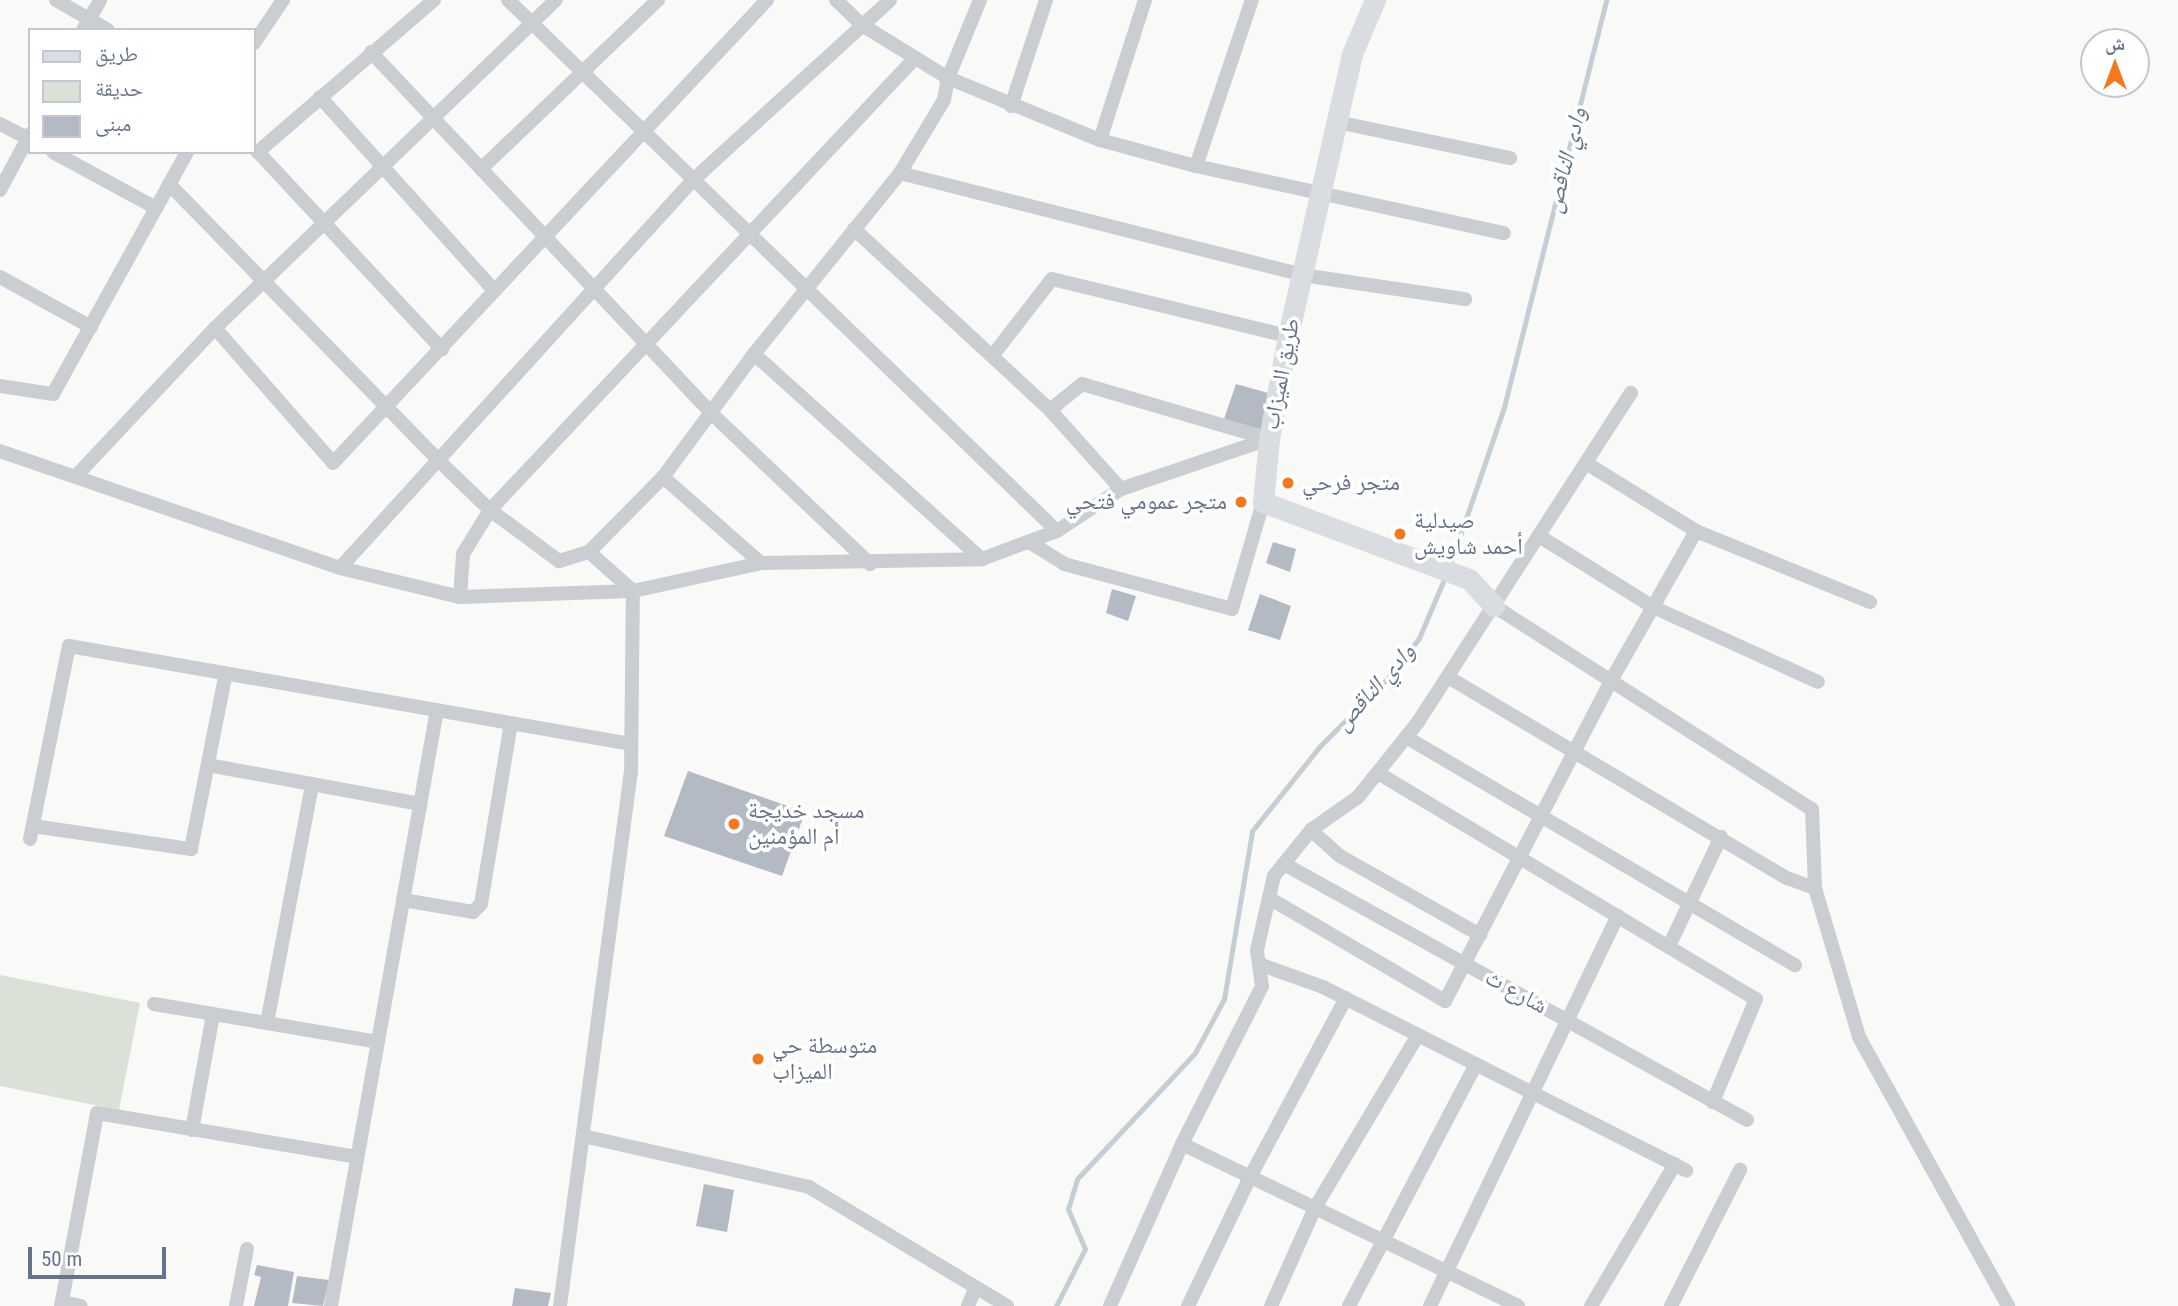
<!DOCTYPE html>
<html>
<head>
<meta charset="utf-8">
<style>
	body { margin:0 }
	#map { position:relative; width:2178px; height:1306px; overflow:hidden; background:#f9faf7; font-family:"Roboto Condensed","Noto Naskh Arabic",sans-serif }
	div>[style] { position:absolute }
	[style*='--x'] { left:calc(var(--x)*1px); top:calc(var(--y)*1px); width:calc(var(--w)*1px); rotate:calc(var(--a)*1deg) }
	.green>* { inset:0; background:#dae2d8 }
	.stream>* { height:5px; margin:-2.5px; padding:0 2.5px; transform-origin:2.5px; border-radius:2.5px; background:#c6ced5 }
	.building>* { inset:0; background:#b4bac3 }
	.street>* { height:14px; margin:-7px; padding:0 7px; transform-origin:7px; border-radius:7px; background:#cacdd2 }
	.secondary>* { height:21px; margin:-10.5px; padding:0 10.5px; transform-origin:10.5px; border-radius:10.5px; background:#d9dde2 }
	.dots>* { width:19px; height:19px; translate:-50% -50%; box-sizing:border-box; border:4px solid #fff; border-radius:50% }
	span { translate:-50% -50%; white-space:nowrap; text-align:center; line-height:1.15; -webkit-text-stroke:7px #fff; paint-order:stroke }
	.street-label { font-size:23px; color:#66738c }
	.poi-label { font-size:23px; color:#66738c }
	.left { translate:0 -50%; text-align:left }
	.right { translate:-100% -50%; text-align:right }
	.water-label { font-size:24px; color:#627586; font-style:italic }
	.legend { position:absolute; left:28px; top:28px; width:228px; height:126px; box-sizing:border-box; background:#fff; border:2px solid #c2c7d1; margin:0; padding:9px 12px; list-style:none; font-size:21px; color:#66738c }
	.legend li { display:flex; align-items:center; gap:14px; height:35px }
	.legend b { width:35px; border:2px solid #c2c7d1 }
	.north { position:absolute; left:2080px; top:28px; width:70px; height:70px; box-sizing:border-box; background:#fff; border:2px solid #c2c7d1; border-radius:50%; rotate:0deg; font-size:19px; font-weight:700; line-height:28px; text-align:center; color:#66738c }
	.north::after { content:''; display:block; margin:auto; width:24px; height:32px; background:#f5781c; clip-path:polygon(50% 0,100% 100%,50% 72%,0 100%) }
	.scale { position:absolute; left:28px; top:1247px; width:138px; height:32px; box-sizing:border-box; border:4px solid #66738c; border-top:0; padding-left:9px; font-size:21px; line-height:24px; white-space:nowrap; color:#66738c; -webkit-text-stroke:5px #fff; paint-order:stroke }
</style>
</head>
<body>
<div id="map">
	<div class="green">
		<i style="clip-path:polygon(0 975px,140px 1003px,119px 1110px,0 1086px)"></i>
	</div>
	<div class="stream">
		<i style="--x:1449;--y:568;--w:170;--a:-71.1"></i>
		<i style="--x:1504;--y:407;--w:420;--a:-75.9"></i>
		<i style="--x:1056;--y:1306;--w:64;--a:-63"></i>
		<i style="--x:1085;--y:1249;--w:43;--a:-113"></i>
		<i style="--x:1068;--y:1209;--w:31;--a:-73"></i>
		<i style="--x:1077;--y:1179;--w:173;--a:-46.9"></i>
		<i style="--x:1195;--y:1053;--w:61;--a:-61.8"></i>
		<i style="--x:1224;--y:999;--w:170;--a:-80.5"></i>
		<i style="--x:1252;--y:831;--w:109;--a:-51.3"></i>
		<i style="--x:1320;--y:746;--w:93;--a:-45"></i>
		<i style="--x:1386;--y:680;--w:53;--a:-51.8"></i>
		<i style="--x:1419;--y:638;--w:66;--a:-66.9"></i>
	</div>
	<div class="building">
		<i style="clip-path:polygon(1236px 384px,1276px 395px,1267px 431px,1224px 419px)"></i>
		<i style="clip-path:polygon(1273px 542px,1296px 549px,1290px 572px,1266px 563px)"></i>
		<i style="clip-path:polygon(1112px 589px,1136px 596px,1128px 621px,1106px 613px)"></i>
		<i style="clip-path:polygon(1260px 594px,1291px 606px,1280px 640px,1248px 630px)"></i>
		<i style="clip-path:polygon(688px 771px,805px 812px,782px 876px,664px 836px)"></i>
		<i style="clip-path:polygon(704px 1184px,734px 1190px,727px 1232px,696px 1226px)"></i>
		<i style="clip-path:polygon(257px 1265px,294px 1272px,288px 1306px,254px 1306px,261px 1277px,254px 1275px)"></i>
		<i style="clip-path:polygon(297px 1276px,329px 1280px,323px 1306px,292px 1303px)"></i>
		<i style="clip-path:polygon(515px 1288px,551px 1293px,548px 1306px,512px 1306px)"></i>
	</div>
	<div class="street">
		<i style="--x:56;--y:0;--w:60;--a:30"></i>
		<i style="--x:434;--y:0;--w:233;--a:139.2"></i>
		<i style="--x:258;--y:152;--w:270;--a:47"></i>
		<i style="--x:508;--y:0;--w:764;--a:44.05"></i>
		<i style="--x:836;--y:0;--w:36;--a:44"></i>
		<i style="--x:862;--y:25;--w:101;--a:31.6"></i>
		<i style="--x:948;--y:78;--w:164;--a:22.2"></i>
		<i style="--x:1100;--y:140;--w:99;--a:15.2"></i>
		<i style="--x:1196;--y:166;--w:315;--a:12.3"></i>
		<i style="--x:83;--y:30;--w:34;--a:-60"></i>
		<i style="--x:254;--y:43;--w:52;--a:-56"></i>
		<i style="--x:371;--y:52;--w:494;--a:46.7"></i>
		<i style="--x:710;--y:412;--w:221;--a:43.5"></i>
		<i style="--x:320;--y:97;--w:258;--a:48"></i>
		<i style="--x:1011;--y:106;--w:112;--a:-71.7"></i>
		<i style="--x:1337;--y:122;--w:177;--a:11.8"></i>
		<i style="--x:0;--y:124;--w:34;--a:27"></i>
		<i style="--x:1100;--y:140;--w:147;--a:-72.2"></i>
		<i style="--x:53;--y:152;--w:117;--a:28.5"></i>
		<i style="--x:1196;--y:166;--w:175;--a:-71.4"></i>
		<i style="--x:481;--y:169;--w:245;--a:-43.7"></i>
		<i style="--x:900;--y:173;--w:415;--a:14.2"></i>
		<i style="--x:1302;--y:275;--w:165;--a:8.4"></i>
		<i style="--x:169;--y:184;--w:384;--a:45.7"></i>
		<i style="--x:437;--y:459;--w:74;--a:43.9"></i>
		<i style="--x:490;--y:510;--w:86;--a:36.5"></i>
		<i style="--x:559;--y:561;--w:31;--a:-17"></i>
		<i style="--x:589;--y:552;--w:105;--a:-45.4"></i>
		<i style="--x:663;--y:477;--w:153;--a:-53.5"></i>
		<i style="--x:754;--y:354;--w:233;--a:-51.1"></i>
		<i style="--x:900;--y:173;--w:85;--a:-58.9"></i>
		<i style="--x:944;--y:100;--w:22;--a:-80"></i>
		<i style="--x:948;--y:78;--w:84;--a:-67.7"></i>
		<i style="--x:0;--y:190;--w:64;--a:-61.8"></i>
		<i style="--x:854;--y:229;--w:267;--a:42.7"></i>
		<i style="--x:1050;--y:410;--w:106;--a:48.1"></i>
		<i style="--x:0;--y:277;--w:104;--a:28.8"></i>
		<i style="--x:215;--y:328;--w:179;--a:48.8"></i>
		<i style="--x:333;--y:463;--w:635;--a:-46.85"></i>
		<i style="--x:754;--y:354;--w:307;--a:42"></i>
		<i style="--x:993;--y:355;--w:96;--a:-52.2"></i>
		<i style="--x:1052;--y:279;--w:243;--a:13.6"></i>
		<i style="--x:0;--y:386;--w:54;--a:8.6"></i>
		<i style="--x:53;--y:394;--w:277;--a:-61"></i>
		<i style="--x:1050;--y:410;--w:41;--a:-39.1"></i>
		<i style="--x:1082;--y:384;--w:195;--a:16.4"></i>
		<i style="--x:0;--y:451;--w:360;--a:19"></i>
		<i style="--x:340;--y:568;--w:123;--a:13.6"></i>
		<i style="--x:460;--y:597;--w:173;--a:-2"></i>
		<i style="--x:633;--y:591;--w:131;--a:-12.3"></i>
		<i style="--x:761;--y:563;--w:221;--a:-1"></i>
		<i style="--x:982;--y:559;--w:80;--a:-20.5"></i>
		<i style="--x:1057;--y:531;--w:77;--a:-33.3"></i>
		<i style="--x:1121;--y:489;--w:156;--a:-18.7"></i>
		<i style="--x:1586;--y:463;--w:129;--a:31.7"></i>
		<i style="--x:1696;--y:531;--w:188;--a:22.2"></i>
		<i style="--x:77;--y:475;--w:202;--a:-46.8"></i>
		<i style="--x:215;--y:328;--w:473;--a:-43.9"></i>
		<i style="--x:663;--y:477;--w:130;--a:41.3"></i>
		<i style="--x:1539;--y:536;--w:134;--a:31.9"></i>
		<i style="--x:1653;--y:607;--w:181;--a:24.4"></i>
		<i style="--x:1031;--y:543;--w:39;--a:32"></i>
		<i style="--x:1064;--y:564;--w:174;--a:15"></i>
		<i style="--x:1232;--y:609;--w:111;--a:-73.8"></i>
		<i style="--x:340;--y:568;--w:523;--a:-47.71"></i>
		<i style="--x:692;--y:181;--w:268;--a:-42.4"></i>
		<i style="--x:460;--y:597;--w:43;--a:-86"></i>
		<i style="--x:463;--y:554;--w:52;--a:-58.5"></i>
		<i style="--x:490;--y:510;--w:620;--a:-46.76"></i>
		<i style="--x:1494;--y:606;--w:377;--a:32.6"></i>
		<i style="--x:1812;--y:809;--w:79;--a:87.8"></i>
		<i style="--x:1815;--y:888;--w:155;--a:73.5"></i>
		<i style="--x:1859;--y:1037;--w:308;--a:61"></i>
		<i style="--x:1448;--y:677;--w:394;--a:30.7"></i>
		<i style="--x:1787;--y:878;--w:30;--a:20"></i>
		<i style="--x:1406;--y:737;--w:451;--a:30.4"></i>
		<i style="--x:208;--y:765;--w:216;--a:10.4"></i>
		<i style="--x:1378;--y:773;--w:440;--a:30.9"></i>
		<i style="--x:1756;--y:999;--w:112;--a:112.7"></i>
		<i style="--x:33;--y:826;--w:160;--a:8.3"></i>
		<i style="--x:191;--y:849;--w:179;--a:-78.8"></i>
		<i style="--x:1311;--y:830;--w:39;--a:42"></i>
		<i style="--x:1340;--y:856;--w:161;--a:29.4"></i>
		<i style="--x:30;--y:839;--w:197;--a:-78.6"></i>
		<i style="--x:69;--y:646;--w:570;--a:9.89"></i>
		<i style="--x:1284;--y:864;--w:529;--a:28.94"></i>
		<i style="--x:1269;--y:898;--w:204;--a:30.3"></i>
		<i style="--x:1445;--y:1001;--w:363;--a:-62.6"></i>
		<i style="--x:1612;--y:679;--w:170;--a:-60.4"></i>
		<i style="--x:403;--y:900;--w:71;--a:9.7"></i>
		<i style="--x:473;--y:912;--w:11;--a:-45"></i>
		<i style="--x:481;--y:904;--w:183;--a:-80.6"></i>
		<i style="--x:1669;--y:946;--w:121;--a:-64.5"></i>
		<i style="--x:1259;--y:964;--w:68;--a:19.8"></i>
		<i style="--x:1323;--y:987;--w:407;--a:26.8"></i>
		<i style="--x:154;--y:1004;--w:227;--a:9.6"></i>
		<i style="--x:267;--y:1023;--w:243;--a:-79.3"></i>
		<i style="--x:192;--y:1130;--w:118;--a:-79.7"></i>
		<i style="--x:583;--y:1136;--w:232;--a:12.7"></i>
		<i style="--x:809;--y:1187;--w:231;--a:31"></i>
		<i style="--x:1182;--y:1144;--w:373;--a:25.7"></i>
		<i style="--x:62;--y:1302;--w:19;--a:12"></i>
		<i style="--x:61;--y:1306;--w:196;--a:-79.4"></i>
		<i style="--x:97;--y:1113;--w:263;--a:9.6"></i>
		<i style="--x:236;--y:1306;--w:58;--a:-79.1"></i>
		<i style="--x:331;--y:1306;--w:605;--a:-79.92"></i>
		<i style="--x:560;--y:1306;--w:540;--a:-82.44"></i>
		<i style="--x:631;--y:771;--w:180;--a:-89.4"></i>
		<i style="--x:633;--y:591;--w:59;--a:-138.4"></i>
		<i style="--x:968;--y:1306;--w:18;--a:-68"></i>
		<i style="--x:1110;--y:1306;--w:177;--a:-66"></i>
		<i style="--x:1182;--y:1144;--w:177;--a:-63.1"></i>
		<i style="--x:1262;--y:986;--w:36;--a:-98"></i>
		<i style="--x:1257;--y:950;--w:76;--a:-77.1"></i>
		<i style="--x:1274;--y:876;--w:59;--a:-51.2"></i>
		<i style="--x:1311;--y:830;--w:57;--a:-35.1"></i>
		<i style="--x:1358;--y:797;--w:96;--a:-51.3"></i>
		<i style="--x:1418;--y:722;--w:392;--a:-57.1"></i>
		<i style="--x:1188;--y:1306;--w:143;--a:-64.3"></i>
		<i style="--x:1250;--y:1177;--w:203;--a:-61.8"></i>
		<i style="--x:1271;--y:1306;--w:110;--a:-65.8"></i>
		<i style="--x:1316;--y:1206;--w:199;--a:-59.2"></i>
		<i style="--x:1349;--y:1306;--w:273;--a:-62.3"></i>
		<i style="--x:1430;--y:1306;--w:433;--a:-64.3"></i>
		<i style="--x:1591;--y:1306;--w:165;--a:-59.4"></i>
		<i style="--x:1671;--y:1306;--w:153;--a:-63.1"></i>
	</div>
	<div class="secondary">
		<i style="--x:1375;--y:0;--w:59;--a:113.1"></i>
		<i style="--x:1352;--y:54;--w:289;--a:102.8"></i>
		<i style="--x:1288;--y:336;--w:105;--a:100.5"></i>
		<i style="--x:1269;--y:439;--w:63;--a:95.4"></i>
		<i style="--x:1263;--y:502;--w:220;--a:20.5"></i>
		<i style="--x:1469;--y:579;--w:37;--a:47"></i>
	</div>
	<div class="dots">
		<i style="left:1288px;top:483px;background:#f5781c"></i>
		<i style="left:1241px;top:502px;background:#f5781c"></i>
		<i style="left:1400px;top:534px;background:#f5781c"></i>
		<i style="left:734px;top:824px;background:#f5781c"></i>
		<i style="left:758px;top:1059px;background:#f5781c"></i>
	</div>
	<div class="street-label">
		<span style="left:1282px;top:374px;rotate:-79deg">طريق الميزاب</span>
		<span style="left:1516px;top:992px;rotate:29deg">شارع ث</span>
	</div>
	<div class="poi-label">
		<span class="left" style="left:1302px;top:483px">متجر فرحي</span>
		<span class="right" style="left:1227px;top:502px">متجر عمومي فتحي</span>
		<span class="left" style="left:1414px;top:534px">صيدلية<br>أحمد شاويش</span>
		<span class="left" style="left:748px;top:824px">مسجد خديجة<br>أم المؤمنين</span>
		<span class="left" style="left:772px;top:1059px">متوسطة حي<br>الميزاب</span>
	</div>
	<div class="water-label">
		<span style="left:1566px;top:160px;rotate:-76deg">وادي الناقص</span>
		<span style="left:1375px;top:687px;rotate:-48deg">وادي الناقص</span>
	</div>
	<ul class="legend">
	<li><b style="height:9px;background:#d9dde2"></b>طريق</li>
	<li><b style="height:19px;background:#dae2d8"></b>حديقة</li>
	<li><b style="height:19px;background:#b4bac3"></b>مبنى</li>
	</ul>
	<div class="north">ش</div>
	<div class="scale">50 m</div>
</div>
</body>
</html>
